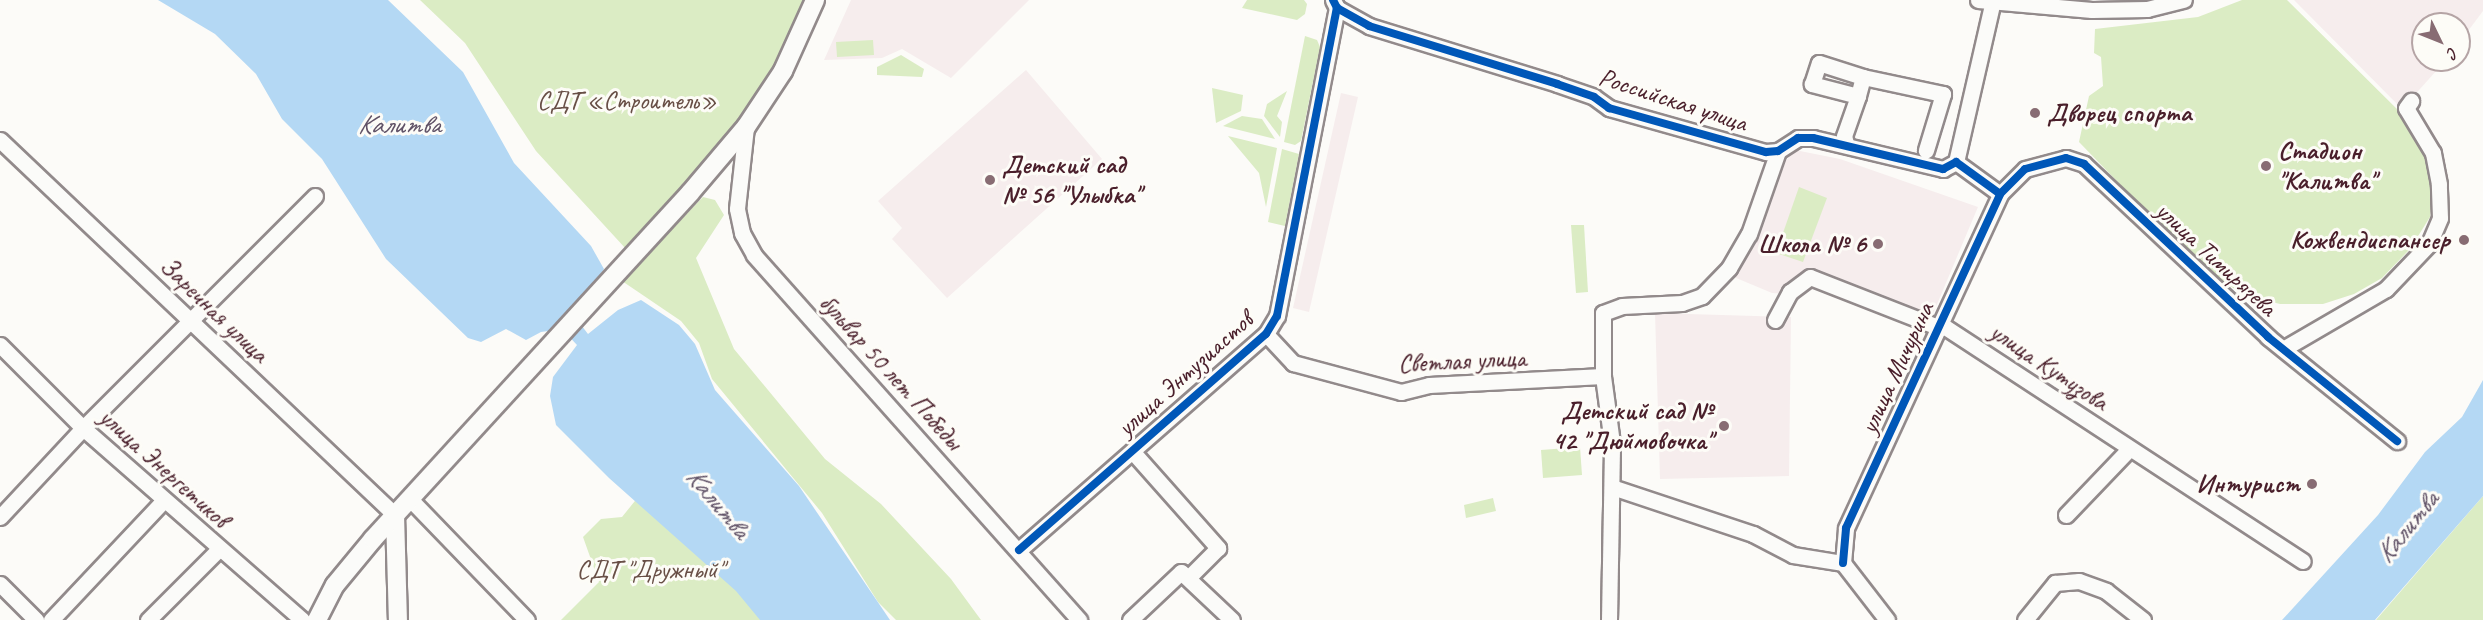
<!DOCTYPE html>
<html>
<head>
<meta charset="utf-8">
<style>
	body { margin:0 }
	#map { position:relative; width:2483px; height:620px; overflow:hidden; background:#fcfbf8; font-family:Caveat,sans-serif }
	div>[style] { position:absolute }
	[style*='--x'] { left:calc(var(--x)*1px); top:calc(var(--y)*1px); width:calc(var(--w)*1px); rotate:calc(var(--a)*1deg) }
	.built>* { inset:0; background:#f6eded }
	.green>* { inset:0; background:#dbecc4 }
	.water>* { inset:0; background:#b4d8f4 }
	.roads { filter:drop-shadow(2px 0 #928a8b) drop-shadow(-2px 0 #928a8b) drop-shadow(0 2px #928a8b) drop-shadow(0 -2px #928a8b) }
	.minor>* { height:15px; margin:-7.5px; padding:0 7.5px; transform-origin:7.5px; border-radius:7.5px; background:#fbfbf9 }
	.major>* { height:18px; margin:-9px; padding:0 9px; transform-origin:9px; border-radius:9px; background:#fbfbf9 }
	.cycleway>* { height:8px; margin:-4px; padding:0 4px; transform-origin:4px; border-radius:4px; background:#0057b8 }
	.dots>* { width:16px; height:16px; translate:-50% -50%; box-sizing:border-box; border:3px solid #fdfcf7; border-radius:50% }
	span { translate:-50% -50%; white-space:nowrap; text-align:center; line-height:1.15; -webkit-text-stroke:6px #fdfcf7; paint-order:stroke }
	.street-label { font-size:26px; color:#4a1f2b }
	.park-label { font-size:26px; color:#684f46 }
	.poi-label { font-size:26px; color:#4a1f2b; font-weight:700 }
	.left { translate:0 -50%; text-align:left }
	.right { translate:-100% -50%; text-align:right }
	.water-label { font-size:27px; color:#605267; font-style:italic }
	.north { position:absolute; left:2411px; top:12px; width:60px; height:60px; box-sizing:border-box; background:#fdfcf7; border:2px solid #b5a4a5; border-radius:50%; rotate:133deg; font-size:16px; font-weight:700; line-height:24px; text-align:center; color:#4a1f2b }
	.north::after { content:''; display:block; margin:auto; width:21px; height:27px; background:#886c73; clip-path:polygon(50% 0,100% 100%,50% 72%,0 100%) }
</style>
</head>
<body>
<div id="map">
	<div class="built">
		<i style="clip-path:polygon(851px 0,1029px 0,951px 78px,902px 49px,882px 58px,824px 60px)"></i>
		<i style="clip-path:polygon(2294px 0,2483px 0,2483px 11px,2459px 43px,2459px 24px,2423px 24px,2423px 60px,2446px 60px,2402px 109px)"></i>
		<i style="clip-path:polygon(1026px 70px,1102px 159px,947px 298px,892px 239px,902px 228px,878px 201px)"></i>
		<i style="clip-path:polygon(1341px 93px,1358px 97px,1309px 312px,1293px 308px)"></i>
		<i style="clip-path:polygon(1795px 150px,1840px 159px,1978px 207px,1930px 321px,1809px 272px,1794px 277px,1786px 294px,1772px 293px,1729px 275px,1766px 212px,1782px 165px)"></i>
		<i style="clip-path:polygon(1655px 313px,1791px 317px,1789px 476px,1660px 479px)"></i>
	</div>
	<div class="green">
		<i style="clip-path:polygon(420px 0,807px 0,773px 74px,742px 119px,700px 171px,626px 249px,536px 151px,465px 43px)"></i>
		<i style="clip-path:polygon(1247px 0,1304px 0,1307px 4px,1305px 14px,1297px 20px,1242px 8px)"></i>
		<i style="clip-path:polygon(2242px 0,2287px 0,2400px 112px,2424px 145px,2433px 188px,2430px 217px,2410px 249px,2382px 278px,2354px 294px,2323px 304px,2280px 304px,2247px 296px,2204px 271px,2079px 142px,2089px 96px,2103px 86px,2101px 57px,2094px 53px,2095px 29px,2198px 17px)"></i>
		<i style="clip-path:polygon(1305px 36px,1317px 40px,1320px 47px,1301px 141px,1295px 145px,1284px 142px)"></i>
		<i style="clip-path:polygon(873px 40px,874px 55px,837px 57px,836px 42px)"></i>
		<i style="clip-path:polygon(901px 55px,924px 69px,922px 77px,877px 75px,877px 67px)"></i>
		<i style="clip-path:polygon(1212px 88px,1243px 95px,1241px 111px,1216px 123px)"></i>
		<i style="clip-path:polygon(1287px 91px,1277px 116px,1282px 122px,1280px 137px,1264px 116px,1267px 104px)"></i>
		<i style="clip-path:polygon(1242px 116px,1262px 119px,1275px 139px,1223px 126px)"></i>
		<i style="clip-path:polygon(1228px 136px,1277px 148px,1266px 207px,1259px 173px)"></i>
		<i style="clip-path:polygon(1282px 149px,1299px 154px,1285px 226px,1268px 222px)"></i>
		<i style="clip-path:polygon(1799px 187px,1827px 198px,1803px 262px,1776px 253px)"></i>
		<i style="clip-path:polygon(703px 197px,715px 200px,724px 215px,696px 258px,734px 349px,825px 459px,881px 504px,951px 579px,981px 620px,896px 620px,878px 602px,822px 513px,712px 379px,699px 343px,681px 321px,622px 281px)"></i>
		<i style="clip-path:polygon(1571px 225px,1584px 225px,1588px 292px,1576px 293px)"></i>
		<i style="clip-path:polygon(1580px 447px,1582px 475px,1543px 478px,1541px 450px)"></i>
		<i style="clip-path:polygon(643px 491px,767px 620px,561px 620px,599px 582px,583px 537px,601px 519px,622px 517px)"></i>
		<i style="clip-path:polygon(2483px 496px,2483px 620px,2376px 620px)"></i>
		<i style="clip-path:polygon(1493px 498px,1496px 511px,1466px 518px,1464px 505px)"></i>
	</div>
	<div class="water">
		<i style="clip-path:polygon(158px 0,388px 0,463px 72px,514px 163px,591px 246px,604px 269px,594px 283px,578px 321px,588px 334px,618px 310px,641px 300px,679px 325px,695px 344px,715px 390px,799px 486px,890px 620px,760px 620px,736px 591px,609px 478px,556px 425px,550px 396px,553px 377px,577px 345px,562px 329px,541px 332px,526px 340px,506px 329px,481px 342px,468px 338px,386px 259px,322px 159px,282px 119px,256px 74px,215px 34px)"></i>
		<i style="clip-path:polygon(2483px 380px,2483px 496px,2375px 620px,2282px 620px,2378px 515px,2425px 452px,2462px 417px)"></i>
	</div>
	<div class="roads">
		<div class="minor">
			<i style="--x:1333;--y:0;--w:9;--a:63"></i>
			<i style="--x:1337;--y:8;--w:37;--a:29"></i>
			<i style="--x:1369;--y:26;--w:197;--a:17.1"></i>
			<i style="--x:1557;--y:84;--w:39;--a:19"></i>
			<i style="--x:1594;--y:97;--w:19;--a:36"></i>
			<i style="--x:1609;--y:108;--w:163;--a:15.7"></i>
			<i style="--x:1766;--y:152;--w:12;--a:-5"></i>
			<i style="--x:1778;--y:151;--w:24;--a:-33"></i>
			<i style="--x:1798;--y:138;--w:15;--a:0"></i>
			<i style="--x:1813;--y:138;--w:134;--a:13.4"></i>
			<i style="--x:1943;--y:169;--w:15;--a:-28"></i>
			<i style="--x:1956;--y:162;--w:54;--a:36"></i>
			<i style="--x:1978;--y:0;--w:114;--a:5"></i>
			<i style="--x:2092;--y:10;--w:55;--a:-1"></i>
			<i style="--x:2147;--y:9;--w:38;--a:-14"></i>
			<i style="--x:1863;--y:77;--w:82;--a:12"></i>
			<i style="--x:1943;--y:94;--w:59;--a:106.9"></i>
			<i style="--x:746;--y:127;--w:82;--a:96.3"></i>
			<i style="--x:737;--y:209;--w:25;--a:78"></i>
			<i style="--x:742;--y:233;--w:25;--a:61"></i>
			<i style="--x:754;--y:255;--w:489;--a:48.3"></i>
			<i style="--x:0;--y:140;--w:545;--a:43.51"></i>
			<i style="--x:1846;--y:143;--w:7;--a:-106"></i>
			<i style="--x:1844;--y:136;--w:42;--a:-70.7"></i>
			<i style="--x:1858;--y:96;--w:48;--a:-165.4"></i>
			<i style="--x:1812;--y:84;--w:22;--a:-72"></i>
			<i style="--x:1819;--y:63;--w:46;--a:17.7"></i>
			<i style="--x:1863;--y:77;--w:20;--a:105"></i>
			<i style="--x:1956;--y:162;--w:166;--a:-77.1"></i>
			<i style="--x:1775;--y:320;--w:32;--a:-62"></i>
			<i style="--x:1790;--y:292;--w:25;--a:-37"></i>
			<i style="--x:1810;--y:277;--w:140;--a:21.4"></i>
			<i style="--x:1942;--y:325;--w:431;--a:33.2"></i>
			<i style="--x:1266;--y:334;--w:40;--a:47"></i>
			<i style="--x:1293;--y:363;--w:112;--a:15"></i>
			<i style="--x:1401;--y:392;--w:29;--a:-14"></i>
			<i style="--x:1429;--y:385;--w:174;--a:-3"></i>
			<i style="--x:0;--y:345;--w:117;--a:45"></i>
			<i style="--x:83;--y:428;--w:291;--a:41.2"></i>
			<i style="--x:2283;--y:349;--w:119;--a:-30.2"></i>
			<i style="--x:2386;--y:289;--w:62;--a:-46.3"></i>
			<i style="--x:2429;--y:244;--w:28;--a:-67"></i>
			<i style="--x:2440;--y:218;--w:34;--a:-92"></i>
			<i style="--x:2439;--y:184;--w:32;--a:-101"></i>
			<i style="--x:2433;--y:153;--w:52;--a:-121"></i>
			<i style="--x:2406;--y:108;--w:9;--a:-54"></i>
			<i style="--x:1132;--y:451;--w:130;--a:48.4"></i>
			<i style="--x:1218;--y:548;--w:42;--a:135"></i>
			<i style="--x:1612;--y:487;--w:149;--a:18.4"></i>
			<i style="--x:1753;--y:534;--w:45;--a:27.7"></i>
			<i style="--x:1793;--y:555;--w:51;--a:9.1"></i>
			<i style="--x:410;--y:499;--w:168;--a:46"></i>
			<i style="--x:2066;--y:515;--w:91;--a:-46.3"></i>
			<i style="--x:0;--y:517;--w:122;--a:-47"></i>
			<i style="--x:83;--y:428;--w:328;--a:-45"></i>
			<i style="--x:1019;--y:550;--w:328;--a:-41.2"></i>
			<i style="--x:1266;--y:334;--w:21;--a:-59"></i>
			<i style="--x:1277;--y:316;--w:314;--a:-79"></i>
			<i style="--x:1843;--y:563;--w:35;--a:-85"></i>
			<i style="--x:1846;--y:528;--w:368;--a:-65.2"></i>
			<i style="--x:2000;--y:194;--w:35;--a:-45"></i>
			<i style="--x:2025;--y:169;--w:42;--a:-15"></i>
			<i style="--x:2066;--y:158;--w:19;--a:18"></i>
			<i style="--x:2084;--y:164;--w:253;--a:43.2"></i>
			<i style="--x:2268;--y:337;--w:166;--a:38.9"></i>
			<i style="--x:1843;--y:563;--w:72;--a:52.3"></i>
			<i style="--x:0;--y:584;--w:51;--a:45"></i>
			<i style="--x:51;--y:620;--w:165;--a:-46.7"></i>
			<i style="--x:148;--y:620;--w:100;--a:-45"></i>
			<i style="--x:1130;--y:620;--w:70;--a:-43.3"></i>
			<i style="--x:1181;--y:572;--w:70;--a:43.3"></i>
			<i style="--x:1609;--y:620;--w:177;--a:-89"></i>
			<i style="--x:1612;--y:443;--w:68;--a:-97.7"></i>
			<i style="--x:1603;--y:376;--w:63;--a:-90"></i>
			<i style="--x:1603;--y:313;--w:20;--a:-20"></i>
			<i style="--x:1622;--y:306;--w:60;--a:-2.9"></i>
			<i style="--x:1682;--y:303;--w:21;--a:-19"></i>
			<i style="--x:1702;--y:296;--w:39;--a:-46"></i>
			<i style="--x:1729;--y:268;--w:39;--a:-60"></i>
			<i style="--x:1749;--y:234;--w:88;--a:-70.7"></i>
			<i style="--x:2025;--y:620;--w:48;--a:-51"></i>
			<i style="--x:2055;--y:583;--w:24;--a:-5"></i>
			<i style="--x:2079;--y:581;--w:29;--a:20"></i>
			<i style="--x:2106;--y:591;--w:47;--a:38.1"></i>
		</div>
		<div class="major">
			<i style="--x:395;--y:515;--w:105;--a:88.4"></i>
			<i style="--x:317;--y:620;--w:39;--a:-63"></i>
			<i style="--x:335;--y:585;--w:60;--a:-50.4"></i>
			<i style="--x:373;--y:539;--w:469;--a:-47.5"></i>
			<i style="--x:690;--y:193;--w:87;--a:-49.7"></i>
			<i style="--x:746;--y:127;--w:67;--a:-56.5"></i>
			<i style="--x:783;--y:71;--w:78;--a:-65.7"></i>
		</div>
	</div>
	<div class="cycleway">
		<i style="--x:1333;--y:0;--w:9;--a:63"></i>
		<i style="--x:1337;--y:8;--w:37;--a:29"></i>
		<i style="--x:1369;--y:26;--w:197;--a:17.1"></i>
		<i style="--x:1557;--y:84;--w:39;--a:19"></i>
		<i style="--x:1594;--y:97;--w:19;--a:36"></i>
		<i style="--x:1609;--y:108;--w:163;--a:15.7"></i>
		<i style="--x:1766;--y:152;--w:12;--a:-5"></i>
		<i style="--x:1778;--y:151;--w:24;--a:-33"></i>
		<i style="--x:1798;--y:138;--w:15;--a:0"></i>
		<i style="--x:1813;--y:138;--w:134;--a:13.4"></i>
		<i style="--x:1943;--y:169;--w:15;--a:-28"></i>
		<i style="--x:1956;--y:162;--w:54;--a:36"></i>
		<i style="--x:1019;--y:550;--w:328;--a:-41.2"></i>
		<i style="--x:1266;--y:334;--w:21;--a:-59"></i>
		<i style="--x:1277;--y:316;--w:314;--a:-79"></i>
		<i style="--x:1843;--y:563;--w:35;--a:-85"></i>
		<i style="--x:1846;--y:528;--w:368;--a:-65.2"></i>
		<i style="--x:2000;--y:194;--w:35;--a:-45"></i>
		<i style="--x:2025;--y:169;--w:42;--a:-15"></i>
		<i style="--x:2066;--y:158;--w:19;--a:18"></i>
		<i style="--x:2084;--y:164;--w:253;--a:43.2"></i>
		<i style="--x:2268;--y:337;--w:166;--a:38.9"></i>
	</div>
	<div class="dots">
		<i style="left:2035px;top:113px;background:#886c73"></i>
		<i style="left:2266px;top:166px;background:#886c73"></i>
		<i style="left:990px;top:180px;background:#886c73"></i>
		<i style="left:2464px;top:240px;background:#886c73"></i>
		<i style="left:1878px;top:244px;background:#886c73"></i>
		<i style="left:1724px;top:426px;background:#886c73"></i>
		<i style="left:2312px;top:484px;background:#886c73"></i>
	</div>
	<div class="street-label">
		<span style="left:1673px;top:100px;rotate:18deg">Российская улица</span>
		<span style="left:2216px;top:259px;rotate:43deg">улица Тимирязева</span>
		<span style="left:214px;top:310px;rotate:44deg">Заречная улица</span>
		<span style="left:1462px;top:361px;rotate:-3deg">Светлая улица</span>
		<span style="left:2049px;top:367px;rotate:34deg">улица Кутузова</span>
		<span style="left:1897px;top:368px;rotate:-65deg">улица Мичурина</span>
		<span style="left:891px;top:372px;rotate:48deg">бульвар 50 лет Победы</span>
		<span style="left:1185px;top:374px;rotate:-42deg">улица Энтузиастов</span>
		<span style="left:164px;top:468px;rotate:42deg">улица Энергетиков</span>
	</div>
	<div class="park-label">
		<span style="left:627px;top:101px">СДТ «Строитель»</span>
		<span style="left:650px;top:570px">СДТ "Дружный"</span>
	</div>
	<div class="poi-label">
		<span class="left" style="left:2047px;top:113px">Дворец спорта</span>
		<span class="left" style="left:2278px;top:166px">Стадион<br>"Калитва"</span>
		<span class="left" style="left:1002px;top:180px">Детский сад<br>№ 56 "Улыбка"</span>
		<span class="right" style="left:2450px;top:240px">Кожвендиспансер</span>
		<span class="right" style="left:1866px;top:244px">Школа № 6</span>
		<span class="right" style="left:1712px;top:426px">Детский сад №<br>42 "Дюймовочка"</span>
		<span class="right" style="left:2300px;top:484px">Интурист</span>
	</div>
	<div class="water-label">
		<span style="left:399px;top:125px">Калитва</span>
		<span style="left:718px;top:503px;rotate:50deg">Калитва</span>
		<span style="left:2407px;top:527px;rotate:-51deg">Калитва</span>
	</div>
	<div class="north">С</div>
</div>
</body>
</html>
